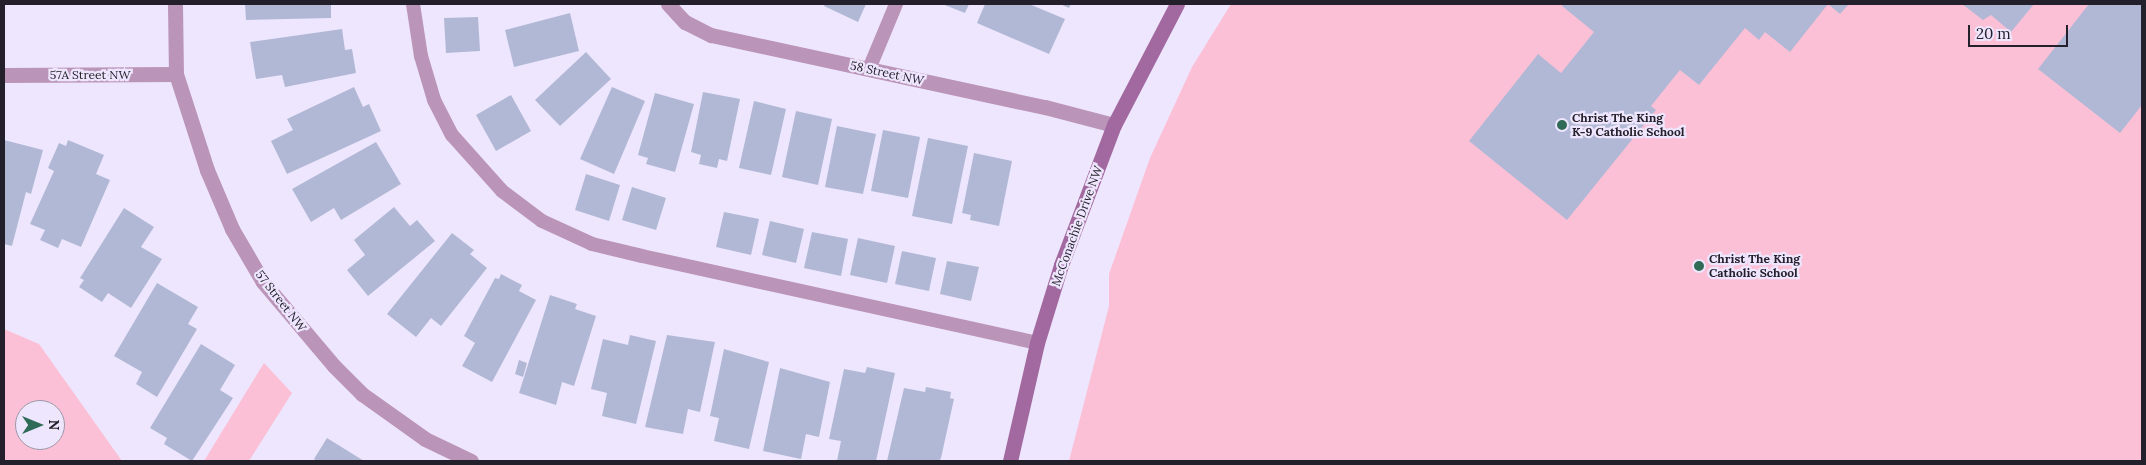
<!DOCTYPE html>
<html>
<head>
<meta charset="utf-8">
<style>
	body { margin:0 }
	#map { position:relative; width:2146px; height:465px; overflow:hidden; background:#eee6fe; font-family:Lora,serif }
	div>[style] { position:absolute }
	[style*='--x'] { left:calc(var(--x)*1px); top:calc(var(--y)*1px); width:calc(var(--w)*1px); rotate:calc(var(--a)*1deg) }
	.green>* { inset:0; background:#fbc0d6 }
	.building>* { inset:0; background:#b1b8d6 }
	.lane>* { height:14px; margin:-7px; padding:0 7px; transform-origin:7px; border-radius:7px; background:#bb94b9 }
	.street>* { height:15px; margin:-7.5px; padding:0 7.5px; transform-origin:7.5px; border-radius:7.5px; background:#bb94b9 }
	.secondary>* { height:15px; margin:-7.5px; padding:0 7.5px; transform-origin:7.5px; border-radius:7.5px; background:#a269a0 }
	.dots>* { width:14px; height:14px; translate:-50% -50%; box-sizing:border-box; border:2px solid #eee6fe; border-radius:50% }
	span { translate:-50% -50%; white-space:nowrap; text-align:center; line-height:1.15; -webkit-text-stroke:4.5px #eee6fe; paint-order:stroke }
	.street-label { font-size:12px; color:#24202b }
	.poi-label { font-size:12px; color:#24202b; font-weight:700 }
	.left { translate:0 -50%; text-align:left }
	.frame { position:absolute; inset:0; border:5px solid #24202b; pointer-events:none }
	.north { position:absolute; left:15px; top:400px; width:50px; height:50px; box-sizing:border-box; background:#eee6fe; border:1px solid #9d97aa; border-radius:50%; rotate:90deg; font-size:14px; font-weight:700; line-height:20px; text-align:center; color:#24202b }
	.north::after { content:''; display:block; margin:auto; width:18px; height:22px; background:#2f6b56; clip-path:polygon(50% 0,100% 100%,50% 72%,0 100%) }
	.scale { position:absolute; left:1968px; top:25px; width:100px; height:22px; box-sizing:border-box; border:2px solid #24202b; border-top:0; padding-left:6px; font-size:15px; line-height:18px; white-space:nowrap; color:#24202b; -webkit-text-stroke:4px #eee6fe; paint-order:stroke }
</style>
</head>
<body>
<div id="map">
	<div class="green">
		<i style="clip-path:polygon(1231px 4px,2142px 4px,2142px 461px,1069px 461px,1109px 306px,1109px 274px,1150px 158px,1192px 67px)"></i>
		<i style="clip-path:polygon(evenodd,4px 329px,39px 344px,122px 461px,4px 461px,4px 329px,25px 410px,55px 410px,55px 440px,25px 440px,25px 410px)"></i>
		<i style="clip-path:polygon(264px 363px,292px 393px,249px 461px,204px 461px)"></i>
	</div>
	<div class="building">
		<i style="clip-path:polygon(245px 4px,331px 4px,331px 18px,246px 20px)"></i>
		<i style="clip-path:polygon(825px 4px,866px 4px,858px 22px,824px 6px)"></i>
		<i style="clip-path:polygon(942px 4px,969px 4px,965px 13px)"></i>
		<i style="clip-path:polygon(985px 4px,1029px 4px,1065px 19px,1049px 54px,977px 23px)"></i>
		<i style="clip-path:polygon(1060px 4px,1071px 4px,1069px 8px)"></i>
		<i style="clip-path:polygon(1564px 4px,1849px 4px,1840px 14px,1828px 4px,1790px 52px,1765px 32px,1759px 40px,1745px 28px,1699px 85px,1680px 70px,1651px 106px,1656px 110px,1567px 220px,1469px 141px,1538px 54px,1561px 73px,1594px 32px,1562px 6px)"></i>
		<i style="clip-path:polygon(1962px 4px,2034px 4px,2011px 32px,1991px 15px,1983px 20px)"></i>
		<i style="clip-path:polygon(2089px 4px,2142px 4px,2142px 105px,2120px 133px,2038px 69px)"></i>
		<i style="clip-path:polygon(570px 13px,579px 51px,514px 67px,505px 30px)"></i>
		<i style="clip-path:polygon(478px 17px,480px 51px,446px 53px,444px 18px)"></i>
		<i style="clip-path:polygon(342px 29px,345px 50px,352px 49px,356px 73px,285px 87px,282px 75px,256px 79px,250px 42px)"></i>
		<i style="clip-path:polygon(586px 52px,611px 79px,560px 126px,535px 100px)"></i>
		<i style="clip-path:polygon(354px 87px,363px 107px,369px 104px,381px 131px,287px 174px,271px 141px,293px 130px,287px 119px)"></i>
		<i style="clip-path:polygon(612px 87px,645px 101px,614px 174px,580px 159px)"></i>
		<i style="clip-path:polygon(703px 92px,740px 99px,727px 161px,719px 159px,717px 168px,699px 164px,701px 155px,691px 152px)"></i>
		<i style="clip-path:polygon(655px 93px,694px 104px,675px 172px,646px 164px,648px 158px,638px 155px)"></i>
		<i style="clip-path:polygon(511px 95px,531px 131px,496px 151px,476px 115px)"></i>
		<i style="clip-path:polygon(754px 101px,786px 109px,771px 175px,739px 168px)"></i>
		<i style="clip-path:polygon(796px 111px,832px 119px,818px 185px,782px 177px)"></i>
		<i style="clip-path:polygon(837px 126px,876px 134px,863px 194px,825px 187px)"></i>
		<i style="clip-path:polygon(883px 130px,920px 137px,908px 198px,871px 191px)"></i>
		<i style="clip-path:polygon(928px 138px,968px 146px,952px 224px,912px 216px)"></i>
		<i style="clip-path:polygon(4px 140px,43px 150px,31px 194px,26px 192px,12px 246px,4px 244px)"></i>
		<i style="clip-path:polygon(68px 140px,104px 155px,96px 174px,110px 180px,81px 247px,62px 239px,58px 248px,40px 240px,45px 230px,30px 224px,54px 171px,48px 168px,59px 143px,66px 146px)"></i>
		<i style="clip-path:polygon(376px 142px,401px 184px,341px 220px,334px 208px,311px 222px,292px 189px)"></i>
		<i style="clip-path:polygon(974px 153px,1012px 161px,999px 226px,970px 220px,971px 215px,962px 213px)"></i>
		<i style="clip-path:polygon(586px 174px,620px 185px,609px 221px,575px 210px)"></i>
		<i style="clip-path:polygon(632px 187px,666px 198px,656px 230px,622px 220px)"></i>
		<i style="clip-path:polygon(394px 207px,410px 226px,417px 220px,435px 241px,368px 296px,347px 270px,365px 255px,354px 240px)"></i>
		<i style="clip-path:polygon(124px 208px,154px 227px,141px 247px,162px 259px,131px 308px,108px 293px,102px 302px,79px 287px,84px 280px,80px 278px)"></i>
		<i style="clip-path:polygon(724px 212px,759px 219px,751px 255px,716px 247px)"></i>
		<i style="clip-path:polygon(770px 221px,804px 229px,796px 263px,762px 255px)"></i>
		<i style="clip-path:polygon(812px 232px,848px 239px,841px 276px,804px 268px)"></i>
		<i style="clip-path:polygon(452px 233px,474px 250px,470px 254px,487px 268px,441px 326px,431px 318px,416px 337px,387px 314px)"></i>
		<i style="clip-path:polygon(858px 238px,895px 246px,887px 283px,850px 275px)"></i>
		<i style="clip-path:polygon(902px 251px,936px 258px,929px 291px,895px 284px)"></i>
		<i style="clip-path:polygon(947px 261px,979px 267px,971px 301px,940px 294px)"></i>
		<i style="clip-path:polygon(501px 274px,522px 285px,519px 291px,536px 300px,492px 382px,462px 366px,475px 343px,464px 336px,495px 278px,499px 279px)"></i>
		<i style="clip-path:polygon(157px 283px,198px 307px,188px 324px,197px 329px,157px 397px,136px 384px,142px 372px,114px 356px)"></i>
		<i style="clip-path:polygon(550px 295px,577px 304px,575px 309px,596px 316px,574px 386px,562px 382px,556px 405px,519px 393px)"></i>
		<i style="clip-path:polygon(630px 335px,656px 341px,636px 424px,602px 416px,607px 393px,591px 389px,603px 339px,628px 345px)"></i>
		<i style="clip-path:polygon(667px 335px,715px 342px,700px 412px,688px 409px,683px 434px,645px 427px)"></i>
		<i style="clip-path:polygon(201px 344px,235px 365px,220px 390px,233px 398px,192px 461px,164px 444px,167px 438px,150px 428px)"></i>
		<i style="clip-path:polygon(724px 349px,769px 362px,749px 449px,714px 441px,719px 418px,710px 416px)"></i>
		<i style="clip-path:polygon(519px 360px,527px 363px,523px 377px,515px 374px)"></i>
		<i style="clip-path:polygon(867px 367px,895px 373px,876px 461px,837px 461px,841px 441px,829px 439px,844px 369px,865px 373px)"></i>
		<i style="clip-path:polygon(780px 368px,830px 382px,819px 437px,806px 434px,801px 459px,763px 451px)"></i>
		<i style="clip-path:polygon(926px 387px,951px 392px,950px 398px,954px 399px,941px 458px,939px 461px,887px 461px,904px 388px,925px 392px)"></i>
		<i style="clip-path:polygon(327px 438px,364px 461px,317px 461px,314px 459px)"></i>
	</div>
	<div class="lane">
		<i style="--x:413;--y:4;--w:53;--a:81.3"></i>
		<i style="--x:421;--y:56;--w:46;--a:73.5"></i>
		<i style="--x:434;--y:100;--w:39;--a:63"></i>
		<i style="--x:452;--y:135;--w:75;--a:48.2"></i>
		<i style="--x:502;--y:191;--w:50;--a:36.9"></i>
		<i style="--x:542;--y:221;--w:55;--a:24.7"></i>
		<i style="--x:592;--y:244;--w:51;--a:13.5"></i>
		<i style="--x:642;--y:256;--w:404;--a:12.4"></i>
		<i style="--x:869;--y:69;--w:70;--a:-67.4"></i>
	</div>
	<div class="street">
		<i style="--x:175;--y:4;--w:70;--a:89.2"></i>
		<i style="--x:176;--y:74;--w:101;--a:72.1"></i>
		<i style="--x:207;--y:170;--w:64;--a:67"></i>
		<i style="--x:232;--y:229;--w:61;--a:59.7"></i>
		<i style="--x:263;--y:282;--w:110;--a:49.8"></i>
		<i style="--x:334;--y:366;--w:40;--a:45"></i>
		<i style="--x:362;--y:394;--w:77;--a:35.5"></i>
		<i style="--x:425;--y:439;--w:51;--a:25.6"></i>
		<i style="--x:668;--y:4;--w:25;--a:47"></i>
		<i style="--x:685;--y:22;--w:29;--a:27"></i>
		<i style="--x:711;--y:35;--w:342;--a:12.2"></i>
		<i style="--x:1045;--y:107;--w:71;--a:14.6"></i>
		<i style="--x:4;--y:75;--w:172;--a:-0.3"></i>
	</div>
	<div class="secondary">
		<i style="--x:1010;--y:461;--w:121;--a:-77.1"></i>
		<i style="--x:1037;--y:343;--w:82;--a:-72.9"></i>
		<i style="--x:1061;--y:265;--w:150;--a:-69.3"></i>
		<i style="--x:1114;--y:125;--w:136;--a:-62.5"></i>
	</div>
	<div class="dots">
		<i style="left:1562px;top:125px;background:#2f6b56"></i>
		<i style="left:1699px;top:266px;background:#2f6b56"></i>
	</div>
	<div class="street-label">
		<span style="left:887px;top:73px;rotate:12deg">58 Street NW</span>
		<span style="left:90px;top:75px">57A Street NW</span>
		<span style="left:1077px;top:226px;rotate:-70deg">McConachie Drive NW</span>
		<span style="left:281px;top:301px;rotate:52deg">57 Street NW</span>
	</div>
	<div class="poi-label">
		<span class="left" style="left:1572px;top:125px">Christ The King<br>K-9 Catholic School</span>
		<span class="left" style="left:1709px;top:266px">Christ The King<br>Catholic School</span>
	</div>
	<div class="frame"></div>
	<div class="north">N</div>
	<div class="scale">20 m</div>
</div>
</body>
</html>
